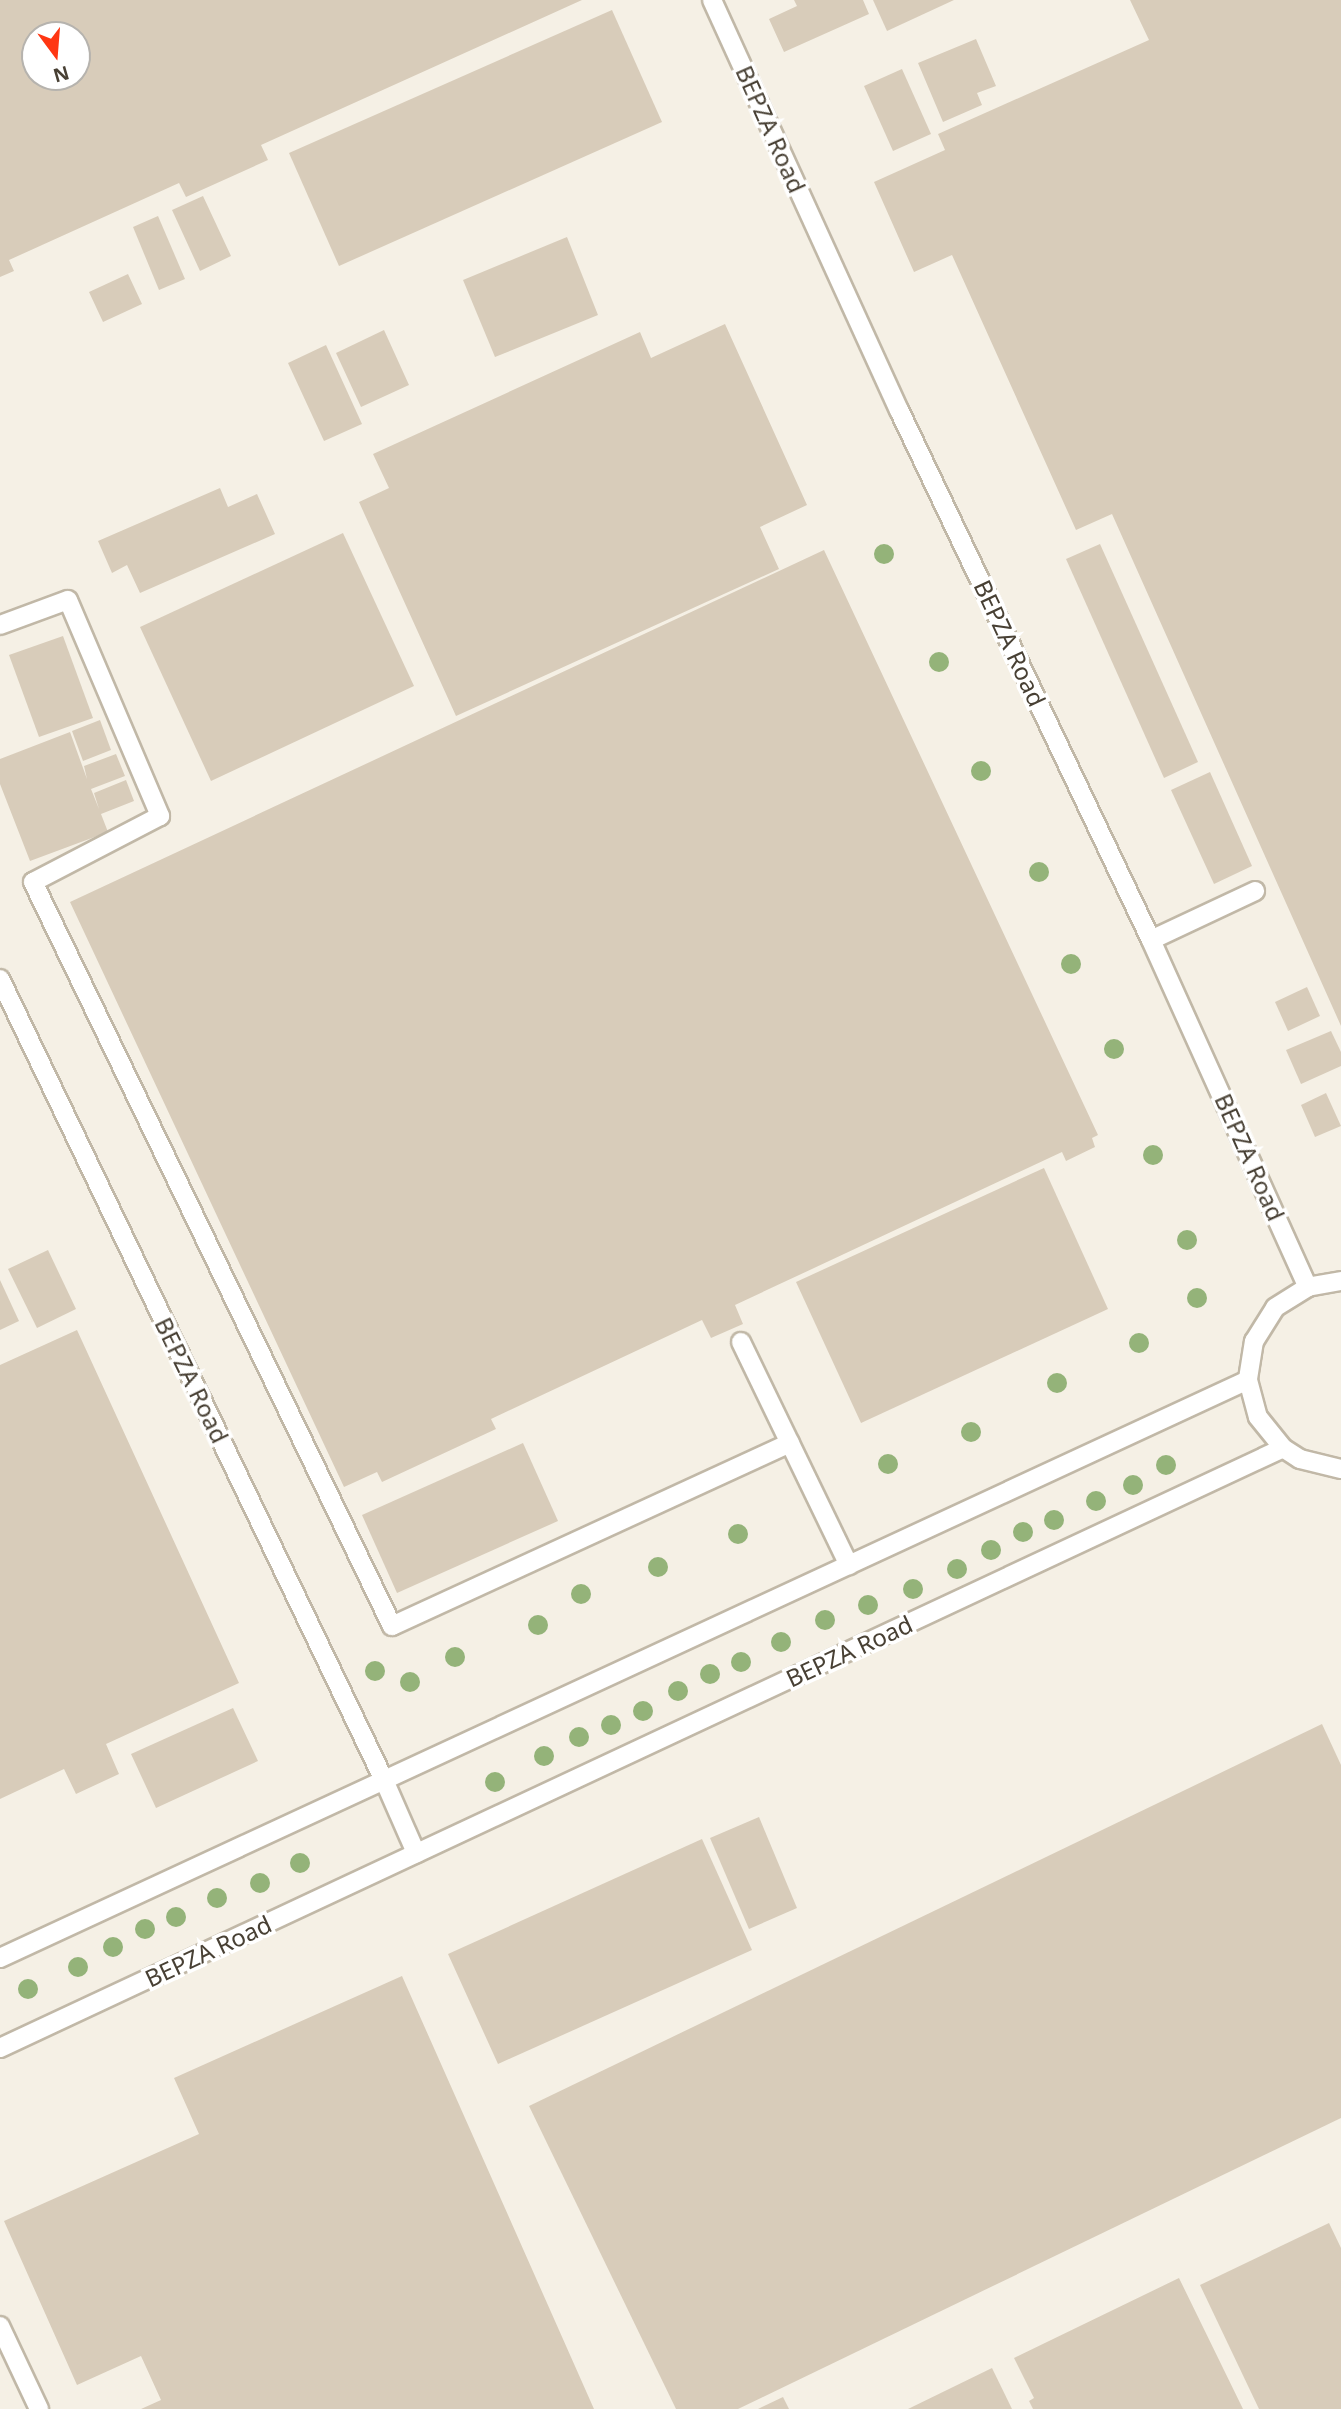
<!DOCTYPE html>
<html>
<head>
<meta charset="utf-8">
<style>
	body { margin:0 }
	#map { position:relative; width:1341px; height:2409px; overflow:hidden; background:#f5f0e5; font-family:"Noto Sans",sans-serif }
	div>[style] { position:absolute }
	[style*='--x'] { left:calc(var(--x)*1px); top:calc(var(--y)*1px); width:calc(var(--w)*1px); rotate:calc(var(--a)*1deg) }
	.building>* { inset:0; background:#d8ccba }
	.roads { filter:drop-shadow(2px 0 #c1b8a7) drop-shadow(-2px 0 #c1b8a7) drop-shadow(0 2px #c1b8a7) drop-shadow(0 -2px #c1b8a7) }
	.service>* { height:18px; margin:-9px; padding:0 9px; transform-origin:9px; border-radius:9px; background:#fff }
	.trees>* { width:20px; height:20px; margin:-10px; border-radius:50%; background:#94b379 }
	span { translate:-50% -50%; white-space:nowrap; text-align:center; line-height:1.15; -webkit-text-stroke:7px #fff; paint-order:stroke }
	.street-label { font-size:24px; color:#484034 }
	.north { position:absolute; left:21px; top:21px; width:70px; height:70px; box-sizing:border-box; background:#fff; border:2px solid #b6b3ae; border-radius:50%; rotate:164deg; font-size:19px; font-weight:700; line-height:28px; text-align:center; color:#484034 }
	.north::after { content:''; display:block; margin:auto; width:24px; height:32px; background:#ff3612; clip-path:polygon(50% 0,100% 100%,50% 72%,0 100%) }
</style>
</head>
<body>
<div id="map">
	<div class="building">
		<i style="clip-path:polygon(evenodd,0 0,582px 0,261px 145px,268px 160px,186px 197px,179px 183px,9px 260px,14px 271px,0 277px,0 0,35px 35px,77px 35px,77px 77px,35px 77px,35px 35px)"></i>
		<i style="clip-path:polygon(794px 0,863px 0,869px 14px,784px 52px,769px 19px,797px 6px)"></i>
		<i style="clip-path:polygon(873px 0,954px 0,887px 31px)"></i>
		<i style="clip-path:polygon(1130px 0,1341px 0,1341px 1026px,1112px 514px,1076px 530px,952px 255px,914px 272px,874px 182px,945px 150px,938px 134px,1149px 40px)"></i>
		<i style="clip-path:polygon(612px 10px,662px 122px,339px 266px,289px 153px)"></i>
		<i style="clip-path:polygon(976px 39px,996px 86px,977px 93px,982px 105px,943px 122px,918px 63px)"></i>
		<i style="clip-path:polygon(902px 69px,931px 134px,893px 151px,864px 86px)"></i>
		<i style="clip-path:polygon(203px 196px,231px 256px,200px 271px,172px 210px)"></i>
		<i style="clip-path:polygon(158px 216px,185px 279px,159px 290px,133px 227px)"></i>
		<i style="clip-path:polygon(567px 237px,598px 315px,495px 357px,463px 280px)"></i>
		<i style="clip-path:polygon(128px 274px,142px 304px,103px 322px,89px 292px)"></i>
		<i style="clip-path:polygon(725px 324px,807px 505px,760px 527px,779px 569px,456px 716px,359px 502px,389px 488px,373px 454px,640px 332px,651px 358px)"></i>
		<i style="clip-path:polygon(384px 330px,409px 385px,361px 407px,336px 353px)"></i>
		<i style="clip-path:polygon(326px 345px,362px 424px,324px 441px,288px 363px)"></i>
		<i style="clip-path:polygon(220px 488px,228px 507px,257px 494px,275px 534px,140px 593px,127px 565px,112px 573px,98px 541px)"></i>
		<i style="clip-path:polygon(343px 533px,414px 686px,211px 781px,140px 627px)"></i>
		<i style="clip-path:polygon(1100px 544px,1198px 762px,1164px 778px,1066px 559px)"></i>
		<i style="clip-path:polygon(824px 550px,1098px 1135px,1092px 1138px,1095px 1147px,1066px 1161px,1062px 1152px,735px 1305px,743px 1324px,711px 1338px,702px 1320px,491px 1419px,496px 1429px,382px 1482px,377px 1472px,344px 1487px,70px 902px)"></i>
		<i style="clip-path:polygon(63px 636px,93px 718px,39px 737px,9px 655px)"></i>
		<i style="clip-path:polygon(100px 720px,111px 750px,83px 761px,72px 731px)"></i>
		<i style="clip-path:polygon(70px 732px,87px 779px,84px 766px,116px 754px,125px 776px,91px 789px,99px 809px,94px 793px,126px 780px,134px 801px,101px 814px,108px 832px,30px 861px,0 784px,0 759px)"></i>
		<i style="clip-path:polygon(1210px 772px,1252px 866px,1214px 884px,1171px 790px)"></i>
		<i style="clip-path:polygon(1307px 987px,1320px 1016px,1288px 1031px,1275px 1002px)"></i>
		<i style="clip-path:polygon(1331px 1031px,1341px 1052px,1341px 1066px,1301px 1084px,1286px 1050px)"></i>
		<i style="clip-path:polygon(1326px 1093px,1341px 1126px,1315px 1137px,1301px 1105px)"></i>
		<i style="clip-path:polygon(1044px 1168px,1108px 1309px,861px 1423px,796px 1282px)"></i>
		<i style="clip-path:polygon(48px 1250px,76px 1309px,37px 1328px,8px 1269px)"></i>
		<i style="clip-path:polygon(0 1280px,19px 1321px,0 1330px)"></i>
		<i style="clip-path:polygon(77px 1330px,239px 1683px,106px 1744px,119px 1774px,76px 1794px,64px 1769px,0 1799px,0 1365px)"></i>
		<i style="clip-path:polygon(523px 1443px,558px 1521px,397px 1593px,362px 1515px)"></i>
		<i style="clip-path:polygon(233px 1708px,258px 1761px,156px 1808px,131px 1754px)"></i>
		<i style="clip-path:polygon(1322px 1724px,1341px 1765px,1341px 2118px,738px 2409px,676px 2409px,529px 2106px)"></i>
		<i style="clip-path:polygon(759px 1817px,797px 1908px,749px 1929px,710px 1838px)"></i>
		<i style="clip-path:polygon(702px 1839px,752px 1950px,498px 2064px,448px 1954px)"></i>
		<i style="clip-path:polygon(402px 1976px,594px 2409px,141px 2409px,161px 2400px,141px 2356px,77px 2385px,4px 2221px,199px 2134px,174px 2078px)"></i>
		<i style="clip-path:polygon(1329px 2223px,1341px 2248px,1341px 2409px,1259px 2409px,1200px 2285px)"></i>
		<i style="clip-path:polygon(1179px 2278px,1243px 2409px,1033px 2409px,1029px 2401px,1034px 2398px,1014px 2358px)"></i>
		<i style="clip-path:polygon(992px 2368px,1012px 2409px,908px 2409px)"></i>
		<i style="clip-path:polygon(783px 2397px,789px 2409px,758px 2409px)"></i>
	</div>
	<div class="roads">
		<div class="service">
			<i style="--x:712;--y:0;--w:451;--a:65.5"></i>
			<i style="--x:899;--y:410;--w:587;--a:64.57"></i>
			<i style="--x:1151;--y:940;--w:381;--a:65.7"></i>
			<i style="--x:0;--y:625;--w:72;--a:-20.2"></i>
			<i style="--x:68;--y:600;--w:235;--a:66.9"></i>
			<i style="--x:160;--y:816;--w:143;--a:152.5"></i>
			<i style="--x:33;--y:882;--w:826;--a:64.24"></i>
			<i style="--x:392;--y:1626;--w:438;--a:-24.7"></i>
			<i style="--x:1151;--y:940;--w:115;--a:-25.2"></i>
			<i style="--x:0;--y:979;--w:888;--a:64.39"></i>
			<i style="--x:384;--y:1780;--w:80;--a:66.3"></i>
			<i style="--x:1341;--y:1281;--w:34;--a:170"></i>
			<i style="--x:1308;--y:1287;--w:39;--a:148"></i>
			<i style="--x:1275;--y:1308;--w:39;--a:122"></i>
			<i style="--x:1254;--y:1341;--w:39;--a:99"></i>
			<i style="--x:1248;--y:1380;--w:38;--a:75"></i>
			<i style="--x:1258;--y:1417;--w:40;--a:51"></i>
			<i style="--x:1283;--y:1448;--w:20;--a:33"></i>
			<i style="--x:1300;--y:1459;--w:42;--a:13.7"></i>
			<i style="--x:741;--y:1342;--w:248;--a:64.2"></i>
			<i style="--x:0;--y:1958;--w:1375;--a:-24.85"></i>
			<i style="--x:0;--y:2048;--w:1416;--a:-25.06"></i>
			<i style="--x:0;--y:2326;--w:92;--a:64.8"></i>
		</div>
	</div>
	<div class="trees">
		<i style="left:884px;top:554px"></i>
		<i style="left:939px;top:662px"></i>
		<i style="left:981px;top:771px"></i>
		<i style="left:1039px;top:872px"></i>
		<i style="left:1071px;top:964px"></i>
		<i style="left:1114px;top:1049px"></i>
		<i style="left:1153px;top:1155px"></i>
		<i style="left:1187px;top:1240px"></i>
		<i style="left:1197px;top:1298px"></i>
		<i style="left:1139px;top:1343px"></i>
		<i style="left:1057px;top:1383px"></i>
		<i style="left:971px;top:1432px"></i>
		<i style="left:888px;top:1464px"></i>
		<i style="left:1166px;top:1465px"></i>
		<i style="left:1133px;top:1485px"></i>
		<i style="left:1096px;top:1501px"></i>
		<i style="left:1054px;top:1520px"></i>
		<i style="left:1023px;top:1532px"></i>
		<i style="left:738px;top:1534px"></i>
		<i style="left:991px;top:1550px"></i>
		<i style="left:658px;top:1567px"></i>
		<i style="left:957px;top:1569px"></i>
		<i style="left:913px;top:1589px"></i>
		<i style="left:581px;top:1594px"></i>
		<i style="left:868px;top:1605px"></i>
		<i style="left:825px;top:1620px"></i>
		<i style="left:538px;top:1625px"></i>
		<i style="left:781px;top:1642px"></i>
		<i style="left:455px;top:1657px"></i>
		<i style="left:741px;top:1662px"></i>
		<i style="left:375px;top:1671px"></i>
		<i style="left:710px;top:1674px"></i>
		<i style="left:410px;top:1682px"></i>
		<i style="left:678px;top:1691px"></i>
		<i style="left:643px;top:1711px"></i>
		<i style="left:611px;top:1725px"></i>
		<i style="left:579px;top:1737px"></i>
		<i style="left:544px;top:1756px"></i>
		<i style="left:495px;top:1782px"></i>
		<i style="left:300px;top:1863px"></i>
		<i style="left:260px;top:1883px"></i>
		<i style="left:217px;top:1898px"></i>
		<i style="left:176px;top:1917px"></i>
		<i style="left:145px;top:1929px"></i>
		<i style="left:113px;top:1947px"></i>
		<i style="left:78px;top:1967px"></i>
		<i style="left:28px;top:1989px"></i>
	</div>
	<div class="street-label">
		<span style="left:771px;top:129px;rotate:66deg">BEPZA Road</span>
		<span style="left:1010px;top:643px;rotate:65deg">BEPZA Road</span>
		<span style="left:1250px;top:1157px;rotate:66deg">BEPZA Road</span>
		<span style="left:192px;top:1380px;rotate:64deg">BEPZA Road</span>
		<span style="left:849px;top:1651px;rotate:-25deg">BEPZA Road</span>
		<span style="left:208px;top:1951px;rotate:-25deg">BEPZA Road</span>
	</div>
	<div class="north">N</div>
</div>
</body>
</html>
